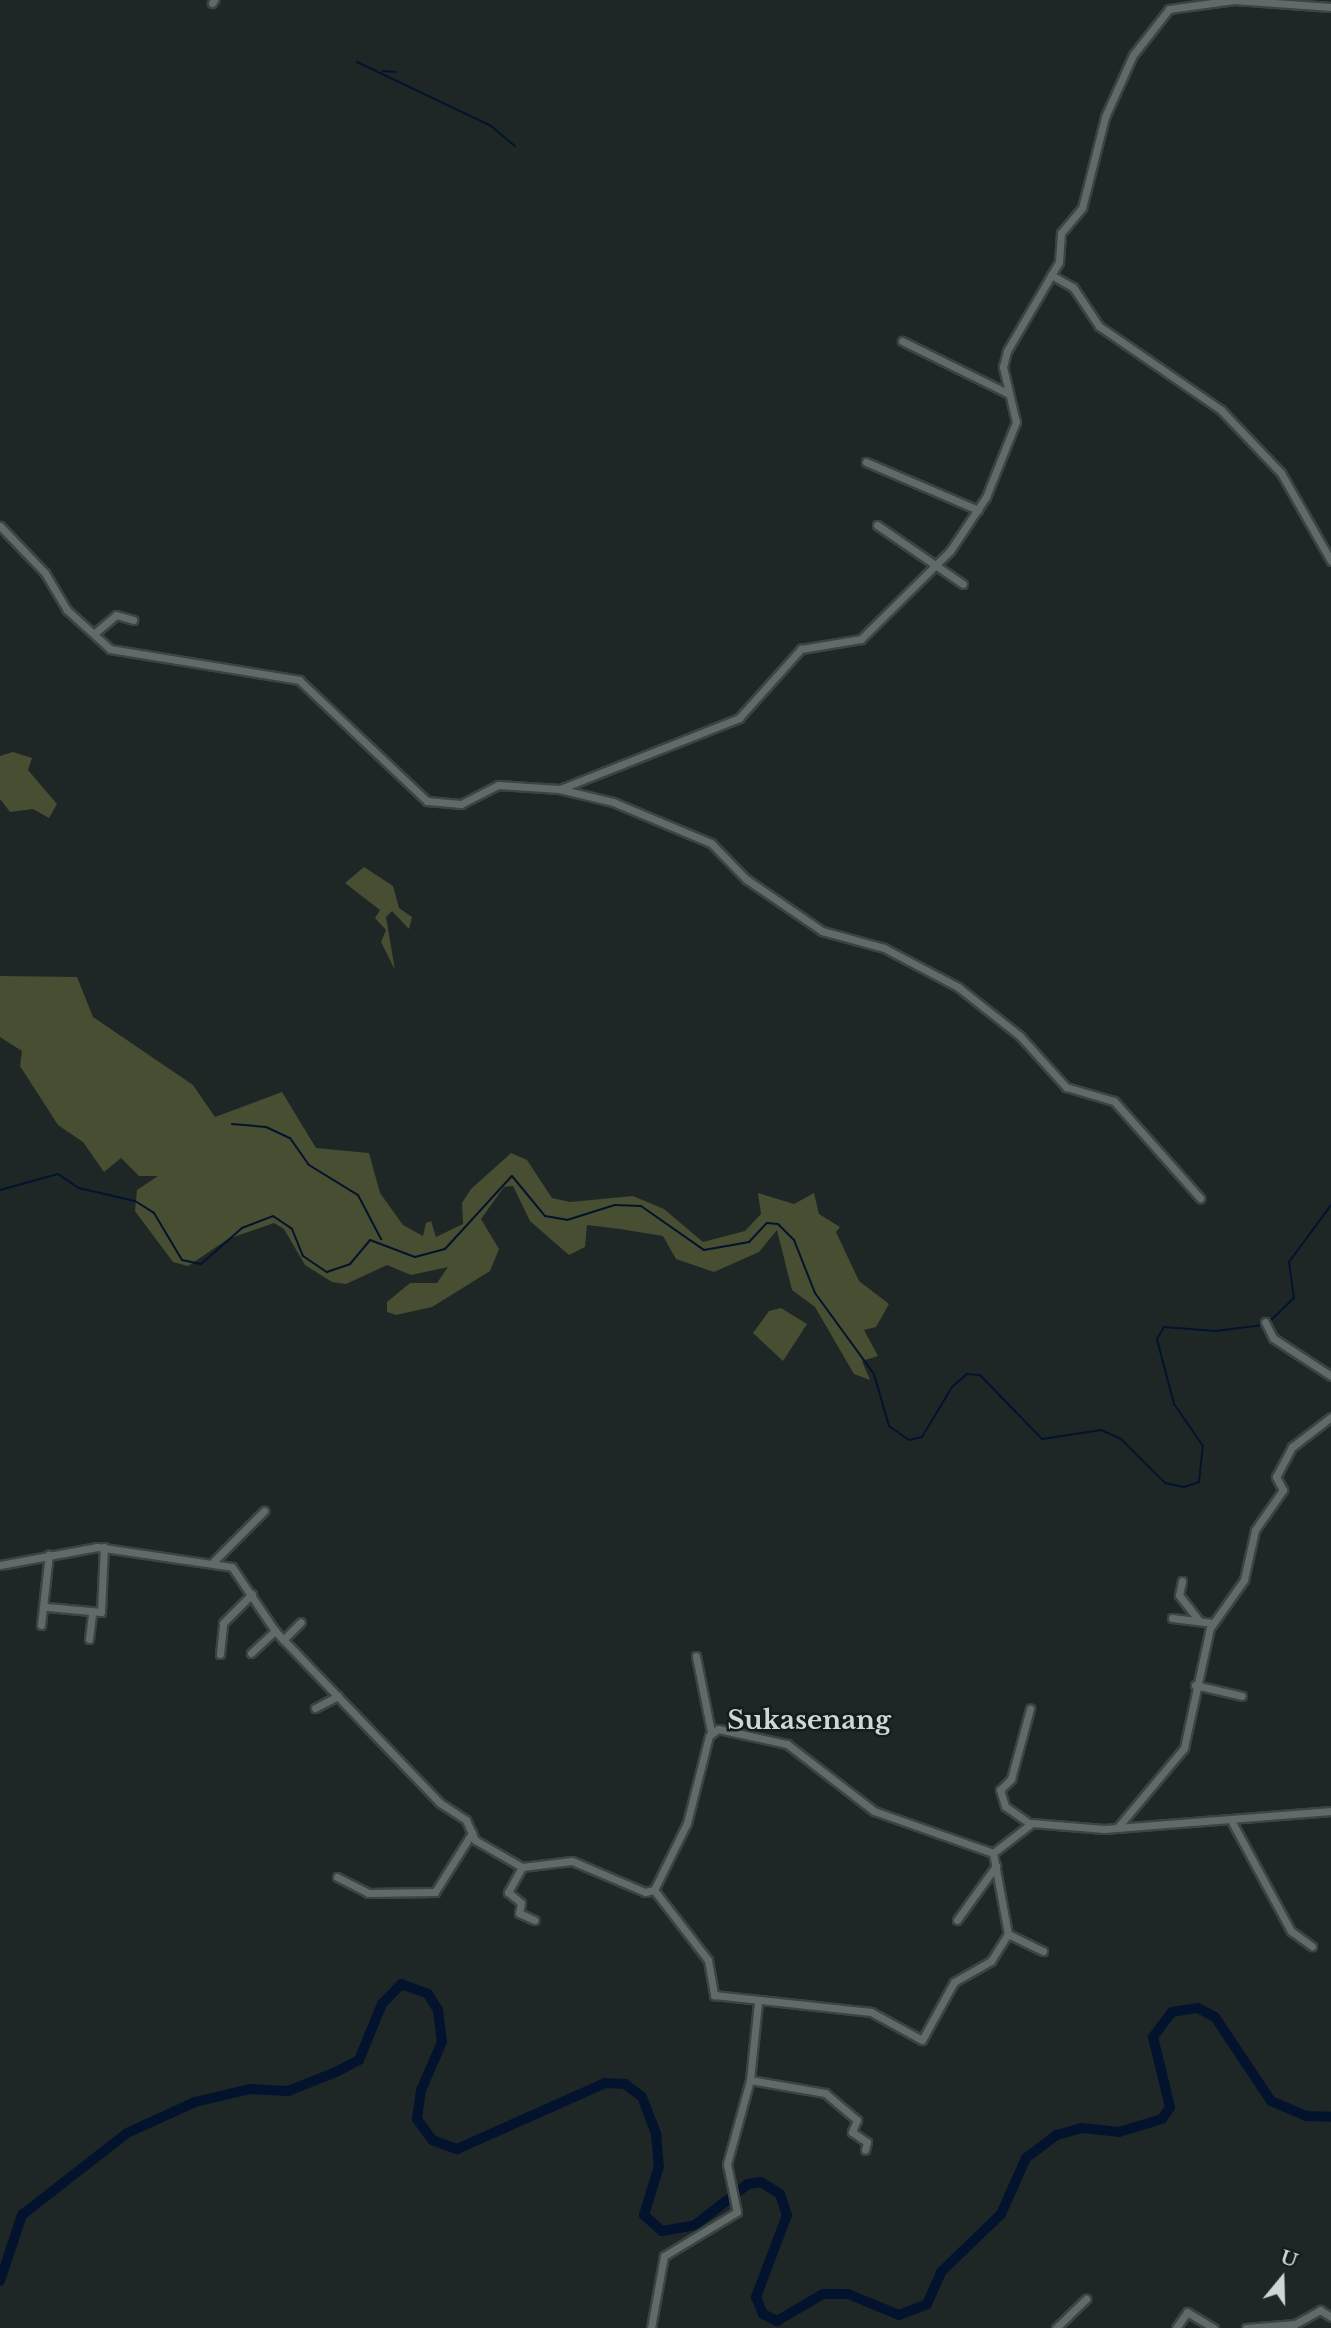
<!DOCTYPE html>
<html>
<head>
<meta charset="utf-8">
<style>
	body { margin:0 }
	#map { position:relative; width:1331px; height:2328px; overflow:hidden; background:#1e2726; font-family:"Libre Baskerville",serif }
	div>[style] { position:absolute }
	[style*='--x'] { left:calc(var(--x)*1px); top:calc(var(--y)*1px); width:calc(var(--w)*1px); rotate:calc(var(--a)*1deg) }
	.green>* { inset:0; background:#474e32 }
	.stream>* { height:2px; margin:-1px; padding:0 1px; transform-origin:1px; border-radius:1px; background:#03132d }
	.river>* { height:10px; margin:-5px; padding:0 5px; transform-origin:5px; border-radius:5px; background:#03132d }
	.roads { filter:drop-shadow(2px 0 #3b4343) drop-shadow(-2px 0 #3b4343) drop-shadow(0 2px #3b4343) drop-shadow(0 -2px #3b4343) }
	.minor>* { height:7px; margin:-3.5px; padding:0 3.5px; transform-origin:3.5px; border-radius:3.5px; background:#606b69 }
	span { translate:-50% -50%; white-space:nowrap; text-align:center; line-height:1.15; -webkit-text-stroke:5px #141d1c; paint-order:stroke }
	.quarter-label { font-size:26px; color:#d0d6d6; font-weight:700 }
	.north { position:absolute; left:1247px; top:2244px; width:70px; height:70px; -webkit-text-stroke:5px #141d1c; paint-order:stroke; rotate:19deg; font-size:19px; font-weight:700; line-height:28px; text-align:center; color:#d0d6d6 }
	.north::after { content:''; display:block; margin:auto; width:24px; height:32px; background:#d0d6d6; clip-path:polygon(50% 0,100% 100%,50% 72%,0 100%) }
</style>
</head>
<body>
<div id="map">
	<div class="green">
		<i style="clip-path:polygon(13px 752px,32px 758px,28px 770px,57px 804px,49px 818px,33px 809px,10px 812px,0 799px,0 756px)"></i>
		<i style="clip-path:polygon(364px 867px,393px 886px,399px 908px,412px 917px,409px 929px,392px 911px,386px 917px,395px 970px,381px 942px,386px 930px,375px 918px,380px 910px,345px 883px)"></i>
		<i style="clip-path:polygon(0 976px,77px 977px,93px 1017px,193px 1085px,215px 1117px,282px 1092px,316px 1148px,369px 1153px,380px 1193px,403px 1225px,423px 1236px,426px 1223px,431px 1221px,436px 1237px,463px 1224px,462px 1203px,471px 1189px,511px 1153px,527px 1160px,552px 1198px,570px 1202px,633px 1196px,664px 1209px,703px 1242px,745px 1231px,761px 1214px,758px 1193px,794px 1204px,814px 1193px,819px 1214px,840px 1227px,836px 1232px,859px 1281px,889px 1304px,876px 1327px,864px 1330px,878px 1356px,862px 1361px,870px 1380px,854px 1374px,815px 1307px,792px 1290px,777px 1230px,759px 1252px,714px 1272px,676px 1259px,663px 1236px,620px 1229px,587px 1225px,585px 1247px,569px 1255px,530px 1221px,513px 1186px,504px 1187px,481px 1219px,499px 1249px,490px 1271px,432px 1307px,396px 1315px,387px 1312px,387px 1302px,410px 1283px,437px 1283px,448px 1267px,411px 1275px,387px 1265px,346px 1284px,332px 1282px,305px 1265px,284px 1229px,274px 1223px,228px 1239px,188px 1266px,173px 1262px,135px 1211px,137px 1190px,158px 1176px,139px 1176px,121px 1158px,104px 1172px,83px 1142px,58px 1125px,20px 1066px,22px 1051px,0 1037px)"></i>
		<i style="clip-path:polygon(781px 1308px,807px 1324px,783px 1361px,753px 1333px,769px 1311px)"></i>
	</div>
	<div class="stream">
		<i style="--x:357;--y:62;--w:148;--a:25.5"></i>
		<i style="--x:491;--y:126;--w:31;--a:40"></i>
		<i style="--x:383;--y:71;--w:13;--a:4"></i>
		<i style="--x:232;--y:1124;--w:34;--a:5"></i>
		<i style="--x:266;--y:1127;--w:26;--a:25"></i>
		<i style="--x:290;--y:1138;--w:33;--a:55"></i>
		<i style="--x:309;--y:1165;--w:57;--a:31.5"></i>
		<i style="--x:358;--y:1195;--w:50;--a:62.4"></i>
		<i style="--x:0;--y:1190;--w:60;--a:-15.4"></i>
		<i style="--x:58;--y:1174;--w:25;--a:34"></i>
		<i style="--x:79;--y:1188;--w:57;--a:13.1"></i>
		<i style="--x:135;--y:1201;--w:22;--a:32"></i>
		<i style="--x:154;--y:1213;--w:55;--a:59.2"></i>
		<i style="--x:182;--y:1260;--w:19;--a:12"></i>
		<i style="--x:201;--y:1264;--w:55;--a:-41.3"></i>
		<i style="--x:242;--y:1228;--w:33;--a:-21"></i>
		<i style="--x:273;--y:1216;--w:23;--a:34"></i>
		<i style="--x:292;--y:1229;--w:29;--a:68"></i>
		<i style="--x:303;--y:1256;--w:29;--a:34"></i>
		<i style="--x:327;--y:1272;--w:24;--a:-19"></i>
		<i style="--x:350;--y:1264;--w:31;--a:-50"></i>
		<i style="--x:370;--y:1240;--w:48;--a:20.7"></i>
		<i style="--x:415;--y:1257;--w:31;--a:-15"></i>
		<i style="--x:445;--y:1249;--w:99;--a:-47.5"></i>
		<i style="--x:512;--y:1176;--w:52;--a:50.5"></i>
		<i style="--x:545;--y:1216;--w:22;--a:10"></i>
		<i style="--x:567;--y:1220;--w:50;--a:-17.4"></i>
		<i style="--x:615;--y:1205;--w:26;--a:2"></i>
		<i style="--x:641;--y:1206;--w:77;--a:34.9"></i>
		<i style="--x:704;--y:1250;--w:46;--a:-10.1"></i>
		<i style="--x:749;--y:1242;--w:26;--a:-47"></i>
		<i style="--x:767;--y:1223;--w:11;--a:5"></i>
		<i style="--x:778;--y:1224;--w:23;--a:45"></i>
		<i style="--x:794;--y:1240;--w:57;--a:68.4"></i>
		<i style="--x:815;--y:1293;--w:100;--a:53.9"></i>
		<i style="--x:874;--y:1374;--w:54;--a:73.9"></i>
		<i style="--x:889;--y:1426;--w:24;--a:35"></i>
		<i style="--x:909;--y:1440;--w:13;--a:-13"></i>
		<i style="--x:922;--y:1437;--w:58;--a:-59"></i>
		<i style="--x:952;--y:1387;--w:20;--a:-41"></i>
		<i style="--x:967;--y:1374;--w:13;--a:4"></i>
		<i style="--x:980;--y:1375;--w:89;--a:45.9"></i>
		<i style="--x:1042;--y:1439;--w:60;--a:-8.7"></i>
		<i style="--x:1101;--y:1430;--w:22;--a:24"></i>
		<i style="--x:1121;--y:1439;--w:62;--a:45"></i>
		<i style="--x:1165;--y:1483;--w:19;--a:12"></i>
		<i style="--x:1184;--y:1487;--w:16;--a:-18"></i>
		<i style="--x:1199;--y:1482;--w:36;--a:-84"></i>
		<i style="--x:1203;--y:1446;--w:51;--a:-124.6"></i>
		<i style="--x:1174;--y:1404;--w:67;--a:-104.7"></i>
		<i style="--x:1157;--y:1339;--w:14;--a:-60"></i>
		<i style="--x:1164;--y:1327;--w:52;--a:4.4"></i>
		<i style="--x:1216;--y:1331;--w:47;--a:-7.3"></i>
		<i style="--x:1268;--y:1323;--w:36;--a:-44"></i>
		<i style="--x:1294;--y:1298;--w:36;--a:-98"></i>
		<i style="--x:1289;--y:1262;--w:71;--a:-53.6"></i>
	</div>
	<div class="river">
		<i style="--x:0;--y:2281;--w:70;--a:-71.6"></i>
		<i style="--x:22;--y:2215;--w:133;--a:-38"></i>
		<i style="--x:127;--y:2133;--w:75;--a:-24.5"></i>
		<i style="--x:195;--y:2102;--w:57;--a:-13.3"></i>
		<i style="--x:250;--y:2089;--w:38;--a:3"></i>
		<i style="--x:288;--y:2091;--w:52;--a:-21.6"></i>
		<i style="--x:336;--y:2072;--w:26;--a:-28"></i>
		<i style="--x:359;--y:2060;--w:61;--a:-67.7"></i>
		<i style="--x:382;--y:2004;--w:28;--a:-46"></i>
		<i style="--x:401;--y:1984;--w:29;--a:20"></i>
		<i style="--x:428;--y:1994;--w:19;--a:58"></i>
		<i style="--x:438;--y:2010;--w:32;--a:83"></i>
		<i style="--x:442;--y:2042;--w:52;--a:113.6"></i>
		<i style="--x:421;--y:2090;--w:29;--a:98"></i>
		<i style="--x:417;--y:2119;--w:26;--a:54"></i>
		<i style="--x:432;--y:2140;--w:27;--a:20"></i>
		<i style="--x:457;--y:2149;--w:162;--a:-24"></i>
		<i style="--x:605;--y:2083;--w:20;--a:3"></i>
		<i style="--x:625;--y:2084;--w:21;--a:37"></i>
		<i style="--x:642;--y:2097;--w:40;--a:69"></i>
		<i style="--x:656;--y:2134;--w:32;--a:85"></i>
		<i style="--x:659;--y:2166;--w:51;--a:107"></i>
		<i style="--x:644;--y:2215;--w:24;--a:42"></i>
		<i style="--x:662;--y:2231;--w:34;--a:-10"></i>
		<i style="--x:695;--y:2225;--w:67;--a:-37.7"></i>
		<i style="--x:748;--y:2184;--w:13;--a:-9"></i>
		<i style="--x:761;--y:2182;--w:22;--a:32"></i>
		<i style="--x:780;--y:2194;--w:22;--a:72"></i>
		<i style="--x:787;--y:2215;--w:88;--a:110.7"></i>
		<i style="--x:756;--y:2297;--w:18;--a:68"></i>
		<i style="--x:763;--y:2314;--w:16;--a:27"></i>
		<i style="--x:777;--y:2321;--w:53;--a:-30.4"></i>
		<i style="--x:823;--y:2294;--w:25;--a:0"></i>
		<i style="--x:848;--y:2294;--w:55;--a:22.4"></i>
		<i style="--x:899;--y:2315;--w:30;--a:-21"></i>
		<i style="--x:927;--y:2304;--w:35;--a:-66"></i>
		<i style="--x:941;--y:2272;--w:83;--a:-44"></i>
		<i style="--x:1001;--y:2214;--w:61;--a:-65.9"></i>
		<i style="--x:1026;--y:2158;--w:39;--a:-37"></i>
		<i style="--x:1057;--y:2135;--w:26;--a:-16"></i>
		<i style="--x:1082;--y:2128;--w:37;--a:6"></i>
		<i style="--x:1119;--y:2132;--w:45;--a:-16.8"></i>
		<i style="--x:1162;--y:2119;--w:14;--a:-56"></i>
		<i style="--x:1170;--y:2107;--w:72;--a:-103.7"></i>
		<i style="--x:1153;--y:2037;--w:31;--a:-53"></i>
		<i style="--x:1172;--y:2012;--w:26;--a:-9"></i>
		<i style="--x:1198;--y:2008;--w:19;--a:28"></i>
		<i style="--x:1215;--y:2017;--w:101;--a:56.3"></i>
		<i style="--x:1271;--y:2101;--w:38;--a:23"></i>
		<i style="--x:1306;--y:2116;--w:25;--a:2"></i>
	</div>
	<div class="roads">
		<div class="minor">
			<i style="--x:212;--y:3;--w:4;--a:-56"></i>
			<i style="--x:1051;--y:275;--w:25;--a:29"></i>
			<i style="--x:1073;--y:287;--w:47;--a:56.3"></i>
			<i style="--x:1099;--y:326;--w:148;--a:34.5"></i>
			<i style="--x:1221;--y:410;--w:87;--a:46.4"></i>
			<i style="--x:1281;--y:473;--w:101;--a:60.4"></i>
			<i style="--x:902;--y:341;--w:117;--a:26.3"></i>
			<i style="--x:866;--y:462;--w:122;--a:23.2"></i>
			<i style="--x:877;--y:525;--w:104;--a:34.5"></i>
			<i style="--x:0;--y:526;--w:65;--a:46.2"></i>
			<i style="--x:45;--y:573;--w:43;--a:59.3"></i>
			<i style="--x:67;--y:610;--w:58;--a:42.2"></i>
			<i style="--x:110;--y:649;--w:192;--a:9.3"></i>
			<i style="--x:299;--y:680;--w:176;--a:43.4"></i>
			<i style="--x:427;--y:801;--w:34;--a:5"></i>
			<i style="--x:461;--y:804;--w:42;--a:-27.2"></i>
			<i style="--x:498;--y:785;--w:61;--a:3.8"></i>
			<i style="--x:559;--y:789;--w:56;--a:13.5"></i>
			<i style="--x:613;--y:802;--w:106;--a:22.7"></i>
			<i style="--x:711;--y:843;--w:50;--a:45.8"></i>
			<i style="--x:746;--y:879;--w:92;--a:34.4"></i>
			<i style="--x:822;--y:931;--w:64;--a:15.3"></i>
			<i style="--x:884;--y:948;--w:84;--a:27.8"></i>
			<i style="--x:958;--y:987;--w:79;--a:38.3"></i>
			<i style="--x:1020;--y:1036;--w:69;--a:48"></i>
			<i style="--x:1066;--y:1087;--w:50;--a:16.3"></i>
			<i style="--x:1114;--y:1101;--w:130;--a:48.4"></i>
			<i style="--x:96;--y:632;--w:26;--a:-40"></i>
			<i style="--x:116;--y:615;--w:18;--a:16"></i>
			<i style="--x:560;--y:789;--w:193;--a:-21.6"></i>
			<i style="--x:739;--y:718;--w:93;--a:-48.1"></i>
			<i style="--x:801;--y:649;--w:61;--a:-9.5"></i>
			<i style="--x:861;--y:639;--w:125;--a:-44.7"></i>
			<i style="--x:950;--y:551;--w:65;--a:-56.3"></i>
			<i style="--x:986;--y:497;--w:81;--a:-68.2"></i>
			<i style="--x:1016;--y:422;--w:57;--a:-103.3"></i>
			<i style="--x:1003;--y:367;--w:16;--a:-76"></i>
			<i style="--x:1007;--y:351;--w:103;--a:-59.7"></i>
			<i style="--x:1059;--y:262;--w:29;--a:-86"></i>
			<i style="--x:1061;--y:233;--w:33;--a:-50"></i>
			<i style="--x:1082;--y:208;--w:94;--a:-75.8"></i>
			<i style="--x:1105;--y:117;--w:68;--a:-65.7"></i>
			<i style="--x:1133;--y:55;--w:58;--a:-52"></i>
			<i style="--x:1169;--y:9;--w:66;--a:-7.9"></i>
			<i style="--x:1234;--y:0;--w:97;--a:4.1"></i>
			<i style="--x:1265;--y:1322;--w:18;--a:63"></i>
			<i style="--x:1273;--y:1338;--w:69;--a:33.2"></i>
			<i style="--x:214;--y:1561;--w:71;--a:-45"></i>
			<i style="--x:0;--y:1565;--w:99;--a:-10.5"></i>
			<i style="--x:97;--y:1547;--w:136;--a:8.4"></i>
			<i style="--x:232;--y:1567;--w:77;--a:56.1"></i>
			<i style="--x:275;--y:1631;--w:238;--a:46.2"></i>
			<i style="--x:440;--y:1803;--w:31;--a:33"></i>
			<i style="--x:466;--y:1820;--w:22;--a:66"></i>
			<i style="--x:475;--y:1840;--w:54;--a:29.9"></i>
			<i style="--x:522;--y:1867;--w:50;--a:-6.8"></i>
			<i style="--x:572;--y:1861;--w:79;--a:23"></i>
			<i style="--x:645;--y:1892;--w:9;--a:-13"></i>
			<i style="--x:654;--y:1890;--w:75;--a:-63.8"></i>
			<i style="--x:687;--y:1823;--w:90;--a:-75.8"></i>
			<i style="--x:709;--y:1736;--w:11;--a:-38"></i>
			<i style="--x:718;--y:1729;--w:71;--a:12.3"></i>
			<i style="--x:787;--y:1744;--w:110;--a:37.6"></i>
			<i style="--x:874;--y:1811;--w:126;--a:19.4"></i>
			<i style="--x:993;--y:1853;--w:49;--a:-37.6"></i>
			<i style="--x:1032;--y:1823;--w:72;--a:4.8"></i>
			<i style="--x:1104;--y:1829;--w:228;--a:-4.5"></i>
			<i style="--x:1182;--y:1581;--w:14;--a:102"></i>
			<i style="--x:1179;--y:1595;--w:33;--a:52"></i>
			<i style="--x:47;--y:1607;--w:54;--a:5.3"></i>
			<i style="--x:101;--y:1612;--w:65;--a:-87.4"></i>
			<i style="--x:1172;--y:1618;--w:41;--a:7"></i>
			<i style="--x:41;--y:1625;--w:71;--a:-83.6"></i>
			<i style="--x:89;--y:1639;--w:26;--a:-83"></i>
			<i style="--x:283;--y:1640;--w:25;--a:-45"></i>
			<i style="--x:251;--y:1653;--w:33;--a:-43"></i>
			<i style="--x:220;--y:1654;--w:31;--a:-84"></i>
			<i style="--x:223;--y:1623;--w:41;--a:-45"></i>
			<i style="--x:696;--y:1656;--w:77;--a:78.8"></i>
			<i style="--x:1195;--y:1685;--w:48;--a:13.2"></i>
			<i style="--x:315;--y:1708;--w:26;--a:-28"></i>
			<i style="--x:1232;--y:1822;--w:124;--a:61.6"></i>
			<i style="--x:1291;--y:1931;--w:26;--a:36"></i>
			<i style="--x:1029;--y:1823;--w:29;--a:-145"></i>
			<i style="--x:1005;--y:1806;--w:17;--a:-107"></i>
			<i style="--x:1000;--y:1790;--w:16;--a:-45"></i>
			<i style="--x:1011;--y:1779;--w:73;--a:-74.8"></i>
			<i style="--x:1118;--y:1827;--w:103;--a:-50.1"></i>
			<i style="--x:1184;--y:1748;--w:123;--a:-77.8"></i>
			<i style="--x:1210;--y:1628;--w:59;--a:-54.7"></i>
			<i style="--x:1244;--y:1580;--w:51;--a:-77.6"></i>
			<i style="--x:1255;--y:1530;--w:49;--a:-55"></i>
			<i style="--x:1283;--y:1490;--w:15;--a:-118"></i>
			<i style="--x:1276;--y:1477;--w:34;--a:-62"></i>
			<i style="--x:1292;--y:1447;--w:49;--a:-37.6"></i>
			<i style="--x:522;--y:1867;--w:29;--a:119"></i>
			<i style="--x:508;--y:1892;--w:17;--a:40"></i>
			<i style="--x:521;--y:1903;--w:10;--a:101"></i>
			<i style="--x:519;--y:1913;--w:17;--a:25"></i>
			<i style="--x:337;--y:1877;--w:35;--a:27"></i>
			<i style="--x:368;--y:1893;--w:67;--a:-0.9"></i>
			<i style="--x:435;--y:1892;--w:70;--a:-57.9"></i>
			<i style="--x:654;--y:1890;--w:88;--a:52.4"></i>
			<i style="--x:708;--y:1960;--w:36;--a:80"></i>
			<i style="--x:714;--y:1995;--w:158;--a:6.2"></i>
			<i style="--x:871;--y:2012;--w:58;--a:28.8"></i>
			<i style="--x:922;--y:2040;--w:66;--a:-61.1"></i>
			<i style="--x:954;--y:1982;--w:43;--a:-29.6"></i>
			<i style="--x:991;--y:1961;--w:32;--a:-58"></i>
			<i style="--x:1008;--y:1934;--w:82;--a:-100.5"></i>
			<i style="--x:957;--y:1920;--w:67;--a:-54.2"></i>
			<i style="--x:1008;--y:1934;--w:39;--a:26"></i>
			<i style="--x:750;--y:2080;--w:76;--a:9.8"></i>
			<i style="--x:825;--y:2093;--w:42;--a:40.2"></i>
			<i style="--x:857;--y:2120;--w:13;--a:113"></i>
			<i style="--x:852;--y:2132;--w:18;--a:34"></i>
			<i style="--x:867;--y:2142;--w:8;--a:104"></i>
			<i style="--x:651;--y:2328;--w:73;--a:-79.8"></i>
			<i style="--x:664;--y:2256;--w:85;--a:-31.1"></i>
			<i style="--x:737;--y:2212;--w:49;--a:-101.8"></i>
			<i style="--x:727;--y:2164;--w:87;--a:-74.7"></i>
			<i style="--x:750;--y:2080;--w:77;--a:-84.1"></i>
			<i style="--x:1056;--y:2328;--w:42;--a:-44"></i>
			<i style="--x:1176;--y:2328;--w:19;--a:-55"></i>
			<i style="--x:1187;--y:2312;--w:31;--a:31"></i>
			<i style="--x:1246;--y:2328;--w:49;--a:-4.7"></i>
			<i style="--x:1295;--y:2324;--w:29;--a:-29"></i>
			<i style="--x:1320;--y:2310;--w:13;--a:32"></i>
		</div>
	</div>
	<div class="quarter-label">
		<span style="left:809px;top:1721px">Sukasenang</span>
	</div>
	<div class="north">U</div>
</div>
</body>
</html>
